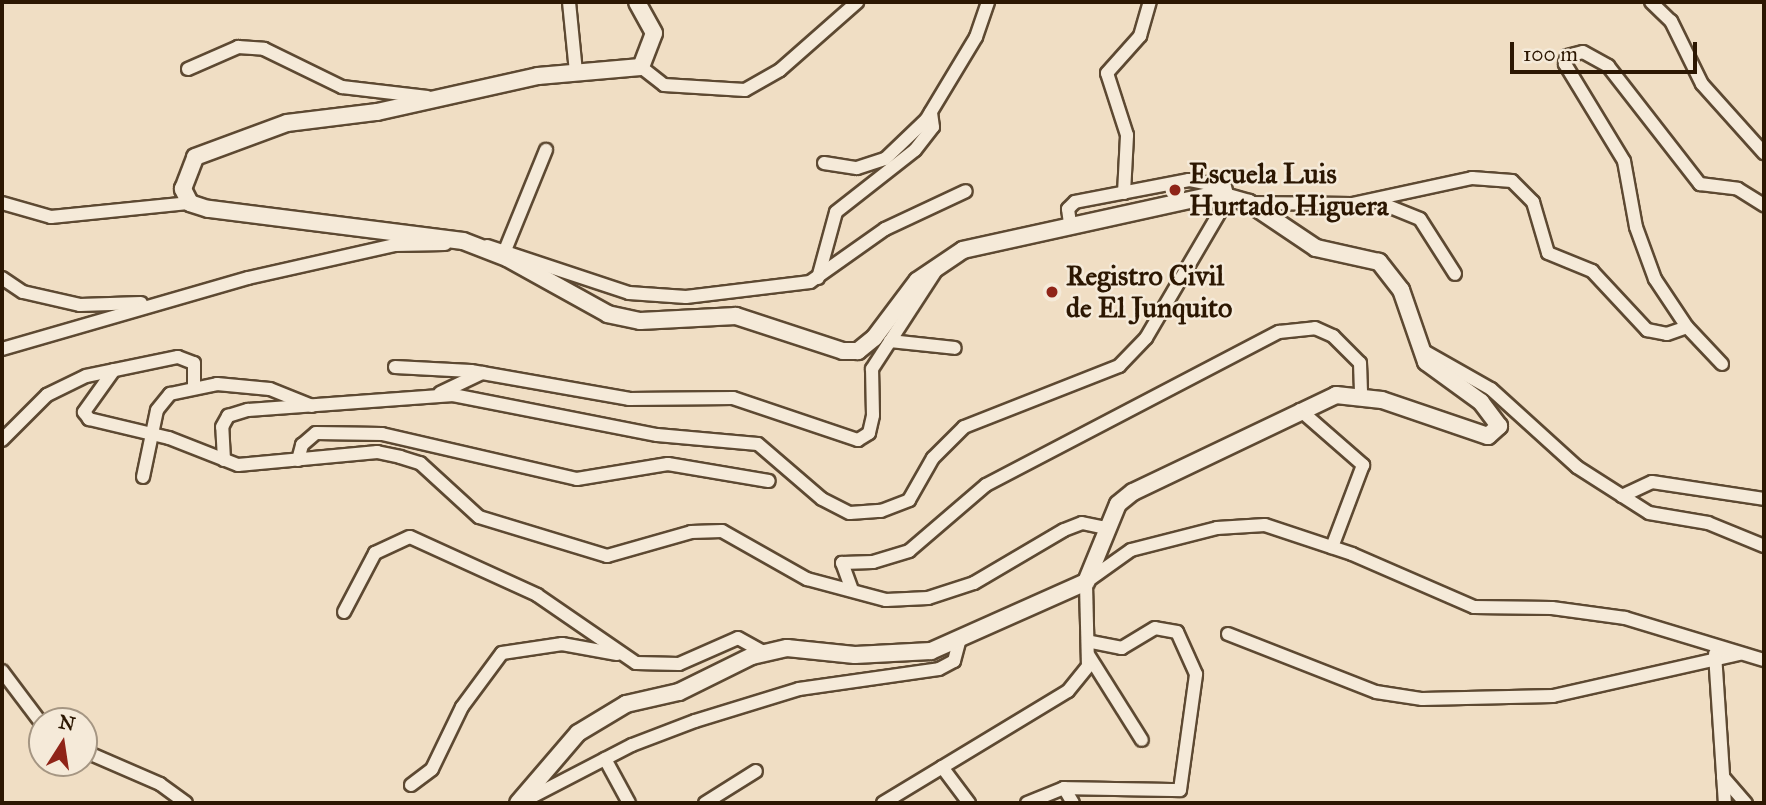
<!DOCTYPE html>
<html>
<head>
<meta charset="utf-8">
<style>
	body { margin:0 }
	#map { position:relative; width:1766px; height:805px; overflow:hidden; background:#f0dec4; font-family:"IM FELL Great Primer",serif }
	div>[style] { position:absolute }
	[style*='--x'] { left:calc(var(--x)*1px); top:calc(var(--y)*1px); width:calc(var(--w)*1px); rotate:calc(var(--a)*1deg) }
	.roads { filter:drop-shadow(2px 0 #5d4932) drop-shadow(-2px 0 #5d4932) drop-shadow(0 2px #5d4932) drop-shadow(0 -2px #5d4932) }
	.minor>* { height:12px; margin:-6px; padding:0 6px; transform-origin:6px; border-radius:6px; background:#f5ead9 }
	.tertiary>* { height:16px; margin:-8px; padding:0 8px; transform-origin:8px; border-radius:8px; background:#f5ead9 }
	.dots>* { width:19px; height:19px; translate:-50% -50%; box-sizing:border-box; border:4px solid #f5ead9; border-radius:50% }
	span { translate:-50% -50%; white-space:nowrap; text-align:center; line-height:1.15; -webkit-text-stroke:5px #f5ead9; paint-order:stroke }
	.poi-label { font-size:28px; color:#2c1702; font-weight:700 }
	.left { translate:0 -50%; text-align:left }
	.frame { position:absolute; inset:0; border:4px solid #2c1702; pointer-events:none }
	.north { position:absolute; left:28px; top:707px; width:70px; height:70px; box-sizing:border-box; background:#f5ead9; border:2px solid #a59683; border-radius:50%; rotate:12deg; font-size:19px; font-weight:700; line-height:28px; text-align:center; color:#2c1702 }
	.north::after { content:''; display:block; margin:auto; width:24px; height:32px; background:#8f2418; clip-path:polygon(50% 0,100% 100%,50% 72%,0 100%) }
	.scale { position:absolute; left:1510px; top:42px; width:187px; height:32px; box-sizing:border-box; border:4px solid #2c1702; border-top:0; padding-left:9px; font-size:21px; line-height:24px; white-space:nowrap; color:#2c1702; -webkit-text-stroke:5px #f5ead9; paint-order:stroke }
</style>
</head>
<body>
<div id="map">
	<div class="roads">
		<div class="minor">
			<i style="--x:569;--y:2;--w:70;--a:84.3"></i>
			<i style="--x:1651;--y:2;--w:28;--a:44"></i>
			<i style="--x:1671;--y:21;--w:70;--a:63.8"></i>
			<i style="--x:1702;--y:84;--w:93;--a:48.1"></i>
			<i style="--x:641;--y:67;--w:29;--a:38"></i>
			<i style="--x:664;--y:85;--w:81;--a:3.5"></i>
			<i style="--x:745;--y:90;--w:40;--a:-29.7"></i>
			<i style="--x:780;--y:70;--w:103;--a:-41.4"></i>
			<i style="--x:188;--y:69;--w:55;--a:-23.7"></i>
			<i style="--x:238;--y:47;--w:26;--a:4"></i>
			<i style="--x:264;--y:49;--w:87;--a:26"></i>
			<i style="--x:342;--y:87;--w:86;--a:6.7"></i>
			<i style="--x:824;--y:163;--w:33;--a:9"></i>
			<i style="--x:857;--y:168;--w:29;--a:-18"></i>
			<i style="--x:885;--y:159;--w:57;--a:-43.6"></i>
			<i style="--x:926;--y:120;--w:97;--a:-58.9"></i>
			<i style="--x:976;--y:37;--w:37;--a:-71"></i>
			<i style="--x:1124;--y:193;--w:58;--a:-87"></i>
			<i style="--x:1127;--y:135;--w:65;--a:-107.9"></i>
			<i style="--x:1107;--y:73;--w:50;--a:-48.3"></i>
			<i style="--x:1140;--y:36;--w:35;--a:-74"></i>
			<i style="--x:1378;--y:202;--w:45;--a:22"></i>
			<i style="--x:1420;--y:219;--w:65;--a:57.5"></i>
			<i style="--x:2;--y:203;--w:51;--a:15.9"></i>
			<i style="--x:51;--y:217;--w:140;--a:-5.8"></i>
			<i style="--x:1250;--y:203;--w:102;--a:0.6"></i>
			<i style="--x:1352;--y:204;--w:123;--a:-12.2"></i>
			<i style="--x:1472;--y:178;--w:40;--a:4.3"></i>
			<i style="--x:1512;--y:181;--w:30;--a:45"></i>
			<i style="--x:1533;--y:202;--w:53;--a:73.6"></i>
			<i style="--x:1548;--y:253;--w:48;--a:22.2"></i>
			<i style="--x:1592;--y:271;--w:81;--a:47"></i>
			<i style="--x:1647;--y:330;--w:20;--a:11"></i>
			<i style="--x:1667;--y:334;--w:21;--a:-19"></i>
			<i style="--x:487;--y:246;--w:150;--a:18.3"></i>
			<i style="--x:629;--y:293;--w:57;--a:4"></i>
			<i style="--x:686;--y:297;--w:125;--a:-6.9"></i>
			<i style="--x:810;--y:282;--w:92;--a:-35.2"></i>
			<i style="--x:885;--y:229;--w:89;--a:-25.1"></i>
			<i style="--x:506;--y:248;--w:106;--a:-67.8"></i>
			<i style="--x:2;--y:278;--w:25;--a:34"></i>
			<i style="--x:23;--y:292;--w:58;--a:12.8"></i>
			<i style="--x:80;--y:305;--w:61;--a:-1.9"></i>
			<i style="--x:818;--y:278;--w:68;--a:-74.7"></i>
			<i style="--x:836;--y:212;--w:100;--a:-38.1"></i>
			<i style="--x:915;--y:150;--w:29;--a:-52"></i>
			<i style="--x:933;--y:127;--w:15;--a:-98"></i>
			<i style="--x:890;--y:341;--w:65;--a:6.1"></i>
			<i style="--x:2;--y:349;--w:256;--a:-16.1"></i>
			<i style="--x:248;--y:278;--w:151;--a:-12.7"></i>
			<i style="--x:395;--y:245;--w:50;--a:-1.1"></i>
			<i style="--x:1422;--y:350;--w:79;--a:29.5"></i>
			<i style="--x:1491;--y:389;--w:116;--a:42.2"></i>
			<i style="--x:1577;--y:467;--w:85;--a:32.6"></i>
			<i style="--x:1649;--y:513;--w:60;--a:9.6"></i>
			<i style="--x:1708;--y:523;--w:61;--a:22.3"></i>
			<i style="--x:1722;--y:364;--w:51;--a:-133.4"></i>
			<i style="--x:1687;--y:327;--w:58;--a:-123.7"></i>
			<i style="--x:1655;--y:279;--w:55;--a:-110.1"></i>
			<i style="--x:1636;--y:227;--w:67;--a:-100.3"></i>
			<i style="--x:1624;--y:161;--w:114;--a:-121.3"></i>
			<i style="--x:1565;--y:64;--w:8;--a:-76"></i>
			<i style="--x:1567;--y:56;--w:16;--a:-14"></i>
			<i style="--x:1583;--y:52;--w:29;--a:29"></i>
			<i style="--x:1608;--y:66;--w:150;--a:52.1"></i>
			<i style="--x:1700;--y:184;--w:38;--a:7"></i>
			<i style="--x:1738;--y:189;--w:31;--a:32"></i>
			<i style="--x:395;--y:367;--w:76;--a:3"></i>
			<i style="--x:471;--y:371;--w:160;--a:10"></i>
			<i style="--x:629;--y:399;--w:104;--a:-0.6"></i>
			<i style="--x:733;--y:398;--w:132;--a:18.6"></i>
			<i style="--x:858;--y:440;--w:13;--a:-32"></i>
			<i style="--x:869;--y:433;--w:18;--a:-77"></i>
			<i style="--x:873;--y:415;--w:46;--a:-91.2"></i>
			<i style="--x:872;--y:369;--w:119;--a:-57"></i>
			<i style="--x:114;--y:370;--w:52;--a:125.5"></i>
			<i style="--x:84;--y:412;--w:9;--a:54"></i>
			<i style="--x:89;--y:419;--w:82;--a:13.4"></i>
			<i style="--x:169;--y:438;--w:74;--a:21.4"></i>
			<i style="--x:238;--y:465;--w:140;--a:-5.3"></i>
			<i style="--x:377;--y:452;--w:24;--a:12"></i>
			<i style="--x:400;--y:457;--w:21;--a:17"></i>
			<i style="--x:420;--y:463;--w:80;--a:42.5"></i>
			<i style="--x:479;--y:517;--w:134;--a:16.9"></i>
			<i style="--x:607;--y:556;--w:87;--a:-15.9"></i>
			<i style="--x:691;--y:532;--w:31;--a:-2"></i>
			<i style="--x:722;--y:531;--w:98;--a:29.5"></i>
			<i style="--x:807;--y:579;--w:82;--a:14.9"></i>
			<i style="--x:886;--y:600;--w:42;--a:-2.7"></i>
			<i style="--x:928;--y:598;--w:48;--a:-18.1"></i>
			<i style="--x:974;--y:583;--w:104;--a:-30.5"></i>
			<i style="--x:1064;--y:530;--w:19;--a:-21"></i>
			<i style="--x:1082;--y:523;--w:25;--a:12"></i>
			<i style="--x:440;--y:393;--w:47;--a:-25.5"></i>
			<i style="--x:1300;--y:410;--w:84;--a:41.1"></i>
			<i style="--x:1363;--y:465;--w:88;--a:110.7"></i>
			<i style="--x:2;--y:440;--w:64;--a:-45"></i>
			<i style="--x:47;--y:395;--w:43;--a:-26"></i>
			<i style="--x:86;--y:376;--w:94;--a:-11.7"></i>
			<i style="--x:178;--y:357;--w:17;--a:21"></i>
			<i style="--x:194;--y:363;--w:24;--a:90"></i>
			<i style="--x:224;--y:460;--w:33;--a:-93"></i>
			<i style="--x:222;--y:427;--w:13;--a:-61"></i>
			<i style="--x:228;--y:416;--w:21;--a:-17"></i>
			<i style="--x:248;--y:410;--w:206;--a:-4.2"></i>
			<i style="--x:453;--y:395;--w:208;--a:11.1"></i>
			<i style="--x:657;--y:435;--w:101;--a:5.1"></i>
			<i style="--x:758;--y:444;--w:84;--a:40.7"></i>
			<i style="--x:822;--y:499;--w:31;--a:27"></i>
			<i style="--x:850;--y:513;--w:31;--a:-4"></i>
			<i style="--x:881;--y:511;--w:30;--a:-21"></i>
			<i style="--x:909;--y:500;--w:48;--a:-60.3"></i>
			<i style="--x:933;--y:458;--w:44;--a:-45"></i>
			<i style="--x:964;--y:427;--w:167;--a:-21.5"></i>
			<i style="--x:1119;--y:366;--w:39;--a:-46"></i>
			<i style="--x:1146;--y:338;--w:162;--a:-59.6"></i>
			<i style="--x:1228;--y:198;--w:11;--a:-105"></i>
			<i style="--x:1225;--y:187;--w:37;--a:-169"></i>
			<i style="--x:1189;--y:180;--w:116;--a:169.1"></i>
			<i style="--x:1075;--y:202;--w:10;--a:135"></i>
			<i style="--x:1068;--y:209;--w:14;--a:82"></i>
			<i style="--x:298;--y:460;--w:16;--a:-75"></i>
			<i style="--x:302;--y:445;--w:18;--a:-41"></i>
			<i style="--x:316;--y:433;--w:66;--a:0.9"></i>
			<i style="--x:382;--y:434;--w:200;--a:13"></i>
			<i style="--x:577;--y:479;--w:92;--a:-9.4"></i>
			<i style="--x:668;--y:464;--w:102;--a:9.6"></i>
			<i style="--x:143;--y:477;--w:68;--a:-78.2"></i>
			<i style="--x:157;--y:410;--w:21;--a:-51"></i>
			<i style="--x:170;--y:394;--w:48;--a:-12"></i>
			<i style="--x:217;--y:384;--w:53;--a:5.4"></i>
			<i style="--x:270;--y:389;--w:45;--a:22"></i>
			<i style="--x:1622;--y:496;--w:33;--a:-25"></i>
			<i style="--x:1652;--y:482;--w:113;--a:8.6"></i>
			<i style="--x:852;--y:590;--w:29;--a:-110"></i>
			<i style="--x:842;--y:563;--w:31;--a:-2"></i>
			<i style="--x:873;--y:562;--w:38;--a:-17"></i>
			<i style="--x:909;--y:551;--w:101;--a:-40.6"></i>
			<i style="--x:986;--y:485;--w:331;--a:-27.6"></i>
			<i style="--x:1279;--y:332;--w:36;--a:-6"></i>
			<i style="--x:1315;--y:328;--w:20;--a:24"></i>
			<i style="--x:1333;--y:336;--w:38;--a:45"></i>
			<i style="--x:1360;--y:363;--w:31;--a:88"></i>
			<i style="--x:344;--y:612;--w:67;--a:-62.3"></i>
			<i style="--x:375;--y:553;--w:38;--a:-25"></i>
			<i style="--x:410;--y:537;--w:140;--a:24.5"></i>
			<i style="--x:537;--y:595;--w:120;--a:34.5"></i>
			<i style="--x:636;--y:663;--w:43;--a:1.3"></i>
			<i style="--x:679;--y:664;--w:64;--a:-23.8"></i>
			<i style="--x:738;--y:638;--w:31;--a:29"></i>
			<i style="--x:1228;--y:634;--w:159;--a:21.4"></i>
			<i style="--x:1376;--y:692;--w:47;--a:8.7"></i>
			<i style="--x:1422;--y:699;--w:131;--a:-1.3"></i>
			<i style="--x:1553;--y:696;--w:191;--a:-12.7"></i>
			<i style="--x:1715;--y:654;--w:149;--a:86.2"></i>
			<i style="--x:1089;--y:656;--w:99;--a:57.8"></i>
			<i style="--x:2;--y:671;--w:66;--a:53"></i>
			<i style="--x:84;--y:751;--w:83;--a:23.5"></i>
			<i style="--x:160;--y:784;--w:32;--a:36"></i>
			<i style="--x:605;--y:759;--w:50;--a:61.4"></i>
			<i style="--x:942;--y:767;--w:45;--a:53.1"></i>
			<i style="--x:1723;--y:777;--w:35;--a:49"></i>
			<i style="--x:411;--y:785;--w:26;--a:-37"></i>
			<i style="--x:432;--y:769;--w:69;--a:-64.2"></i>
			<i style="--x:462;--y:707;--w:67;--a:-53.5"></i>
			<i style="--x:502;--y:653;--w:61;--a:-8.5"></i>
			<i style="--x:562;--y:644;--w:56;--a:10.3"></i>
			<i style="--x:1064;--y:788;--w:17;--a:59"></i>
			<i style="--x:520;--y:803;--w:126;--a:-27.4"></i>
			<i style="--x:632;--y:745;--w:67;--a:-20.9"></i>
			<i style="--x:695;--y:721;--w:109;--a:-17.1"></i>
			<i style="--x:799;--y:689;--w:141;--a:-8.1"></i>
			<i style="--x:939;--y:669;--w:17;--a:-28"></i>
			<i style="--x:954;--y:661;--w:23;--a:-75"></i>
			<i style="--x:705;--y:803;--w:60;--a:-32.1"></i>
			<i style="--x:883;--y:803;--w:216;--a:-31.2"></i>
			<i style="--x:1068;--y:691;--w:32;--a:-51"></i>
			<i style="--x:1088;--y:666;--w:84;--a:-91.4"></i>
			<i style="--x:1086;--y:582;--w:55;--a:-35.4"></i>
			<i style="--x:1131;--y:550;--w:89;--a:-14.3"></i>
			<i style="--x:1217;--y:528;--w:48;--a:-3.6"></i>
			<i style="--x:1265;--y:525;--w:92;--a:18.4"></i>
			<i style="--x:1352;--y:554;--w:133;--a:23.5"></i>
			<i style="--x:1474;--y:607;--w:78;--a:0.7"></i>
			<i style="--x:1552;--y:608;--w:74;--a:7.8"></i>
			<i style="--x:1625;--y:618;--w:145;--a:16.8"></i>
			<i style="--x:1027;--y:803;--w:40;--a:-22"></i>
			<i style="--x:1064;--y:788;--w:116;--a:1"></i>
			<i style="--x:1180;--y:790;--w:117;--a:-82.1"></i>
			<i style="--x:1196;--y:674;--w:46;--a:-114.3"></i>
			<i style="--x:1177;--y:632;--w:22;--a:-170"></i>
			<i style="--x:1155;--y:628;--w:39;--a:149"></i>
			<i style="--x:1122;--y:648;--w:33;--a:-169"></i>
		</div>
		<div class="tertiary">
			<i style="--x:518;--y:803;--w:92;--a:-49.4"></i>
			<i style="--x:578;--y:733;--w:56;--a:-31.1"></i>
			<i style="--x:626;--y:704;--w:54;--a:-12.8"></i>
			<i style="--x:679;--y:692;--w:81;--a:-26.3"></i>
			<i style="--x:752;--y:656;--w:36;--a:-13"></i>
			<i style="--x:787;--y:648;--w:68;--a:5.9"></i>
			<i style="--x:855;--y:655;--w:76;--a:-3"></i>
			<i style="--x:931;--y:651;--w:170;--a:-24"></i>
			<i style="--x:1086;--y:582;--w:84;--a:-67.7"></i>
			<i style="--x:1118;--y:504;--w:19;--a:-39"></i>
			<i style="--x:1133;--y:492;--w:225;--a:-25.5"></i>
			<i style="--x:1336;--y:395;--w:46;--a:6.2"></i>
			<i style="--x:1382;--y:400;--w:112;--a:18.8"></i>
			<i style="--x:1488;--y:436;--w:15;--a:-42"></i>
			<i style="--x:1499;--y:426;--w:30;--a:-127"></i>
			<i style="--x:1481;--y:402;--w:68;--a:-144"></i>
			<i style="--x:1426;--y:362;--w:76;--a:-109.1"></i>
			<i style="--x:1401;--y:290;--w:36;--a:-128"></i>
			<i style="--x:1379;--y:262;--w:65;--a:-167.5"></i>
			<i style="--x:1316;--y:248;--w:81;--a:-146.1"></i>
			<i style="--x:1249;--y:203;--w:33;--a:-164"></i>
			<i style="--x:1217;--y:194;--w:260;--a:167.6"></i>
			<i style="--x:963;--y:250;--w:55;--a:146"></i>
			<i style="--x:917;--y:281;--w:71;--a:127"></i>
			<i style="--x:874;--y:338;--w:21;--a:141"></i>
			<i style="--x:858;--y:351;--w:15;--a:180"></i>
			<i style="--x:843;--y:351;--w:113;--a:-161.9"></i>
			<i style="--x:736;--y:316;--w:96;--a:177"></i>
			<i style="--x:640;--y:321;--w:33;--a:-168"></i>
			<i style="--x:608;--y:314;--w:115;--a:-151"></i>
			<i style="--x:507;--y:258;--w:47;--a:-158.9"></i>
			<i style="--x:463;--y:241;--w:257;--a:-172.8"></i>
			<i style="--x:208;--y:209;--w:19;--a:-162"></i>
			<i style="--x:190;--y:203;--w:16;--a:-117"></i>
			<i style="--x:183;--y:189;--w:34;--a:-69"></i>
			<i style="--x:195;--y:157;--w:98;--a:-20.3"></i>
			<i style="--x:287;--y:123;--w:91;--a:-7"></i>
			<i style="--x:377;--y:112;--w:165;--a:-12.6"></i>
			<i style="--x:538;--y:76;--w:103;--a:-5"></i>
			<i style="--x:641;--y:67;--w:36;--a:-69"></i>
			<i style="--x:654;--y:33;--w:35;--a:-119"></i>
		</div>
	</div>
	<div class="dots">
		<i style="left:1175px;top:190px;background:#8f2418"></i>
		<i style="left:1052px;top:292px;background:#8f2418"></i>
	</div>
	<div class="poi-label">
		<span class="left" style="left:1189px;top:190px">Escuela Luis<br>Hurtado Higuera</span>
		<span class="left" style="left:1066px;top:292px">Registro Civil<br>de El Junquito</span>
	</div>
	<div class="frame"></div>
	<div class="north">N</div>
	<div class="scale">100 m</div>
</div>
</body>
</html>
